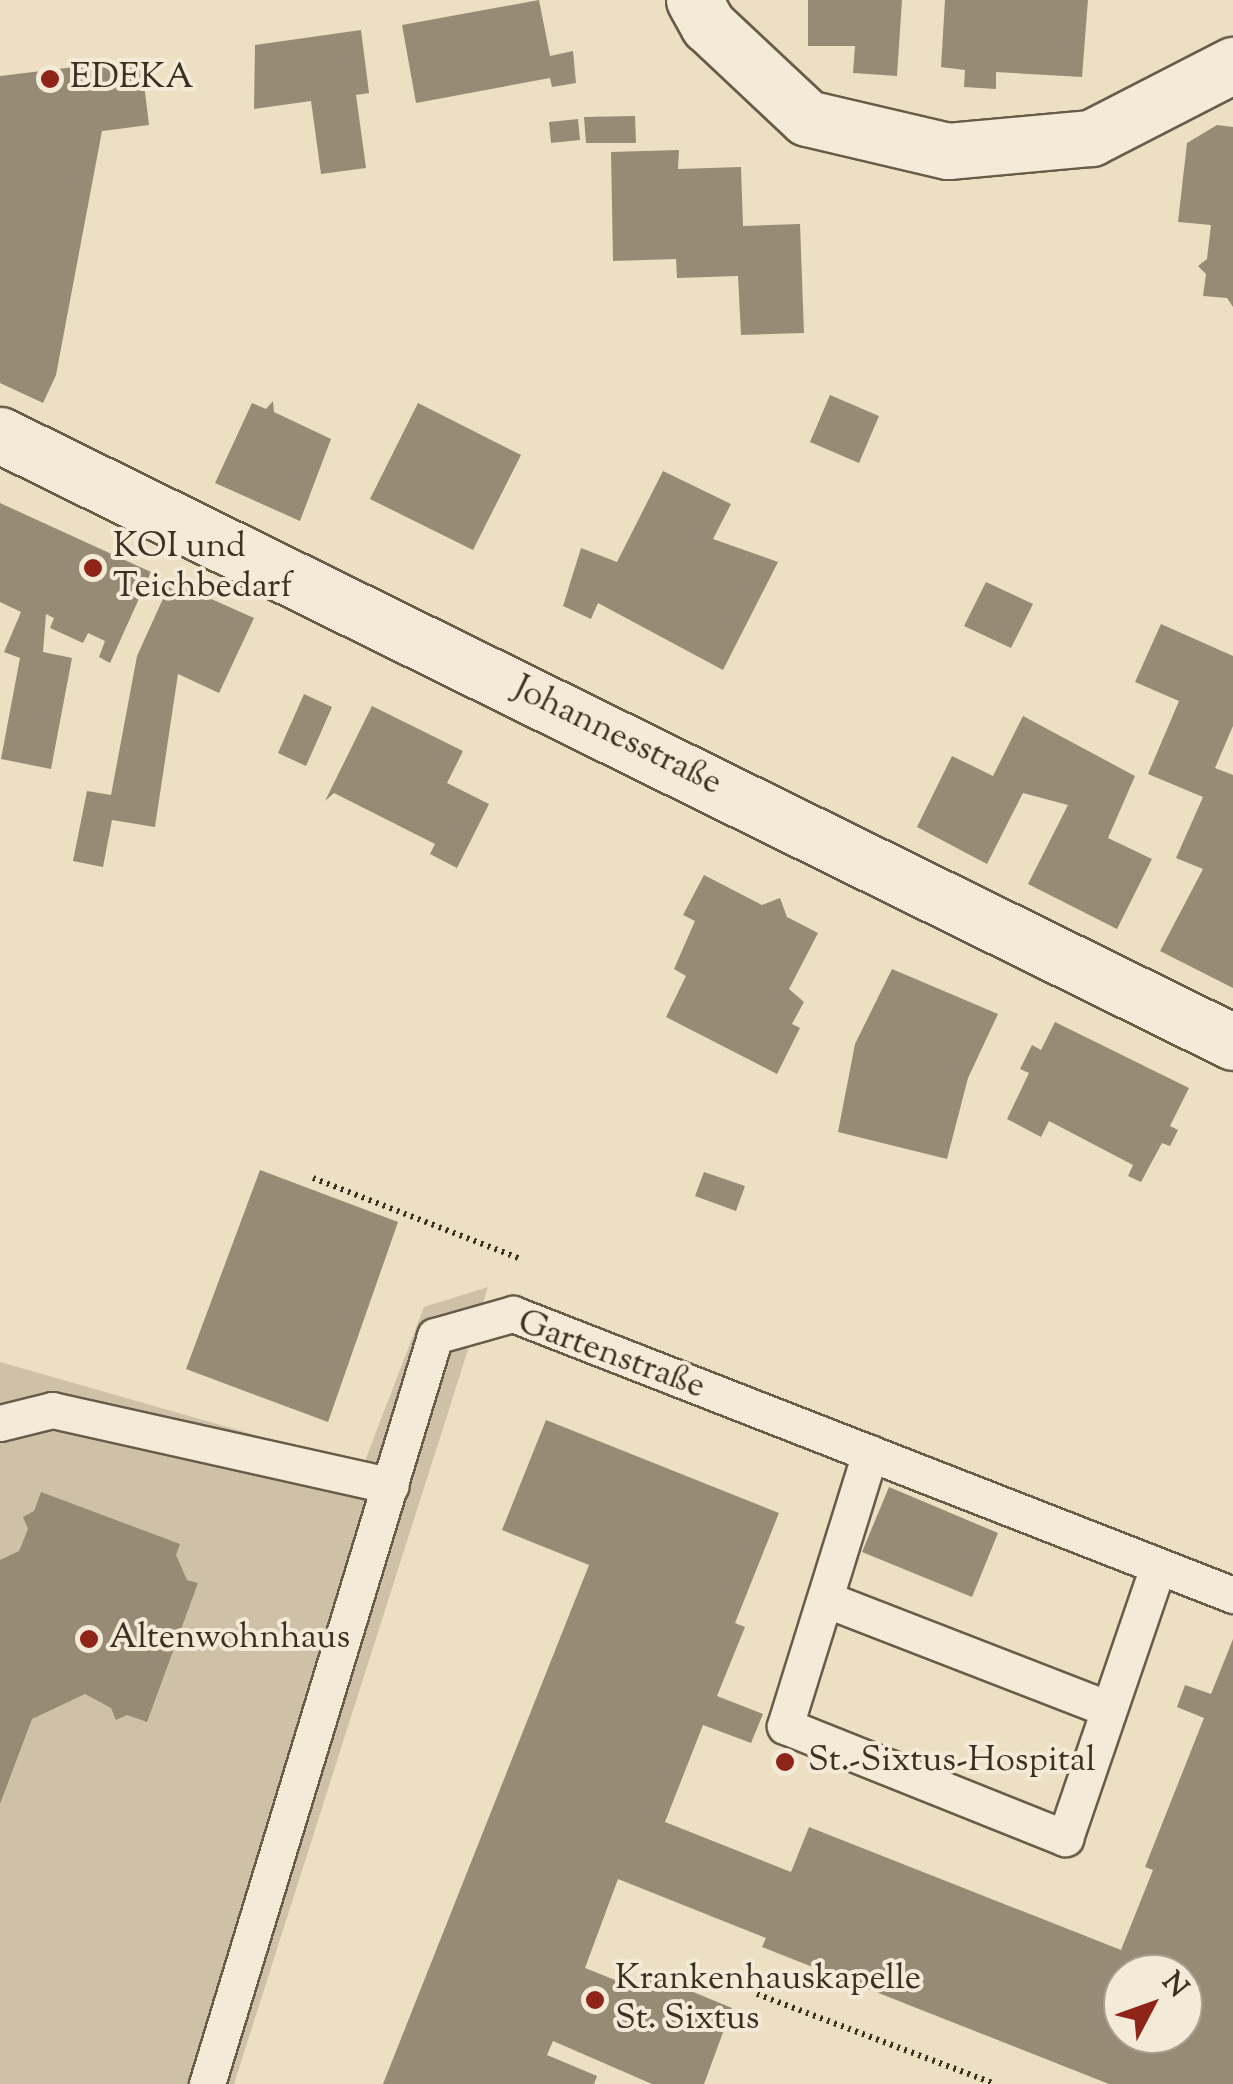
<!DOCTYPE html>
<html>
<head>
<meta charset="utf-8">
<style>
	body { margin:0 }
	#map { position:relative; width:1233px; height:2084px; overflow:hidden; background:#eddfc2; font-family:"Sorts Mill Goudy",serif }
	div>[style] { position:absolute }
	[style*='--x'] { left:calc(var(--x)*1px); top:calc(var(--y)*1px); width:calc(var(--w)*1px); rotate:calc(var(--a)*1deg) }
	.green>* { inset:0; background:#cfc1a7 }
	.building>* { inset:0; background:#988b75 }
	.path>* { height:6px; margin-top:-3px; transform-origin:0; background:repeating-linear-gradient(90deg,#3c3021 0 2.5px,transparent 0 7.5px) }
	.roads { filter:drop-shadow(2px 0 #685c49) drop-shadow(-2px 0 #685c49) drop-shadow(0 2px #685c49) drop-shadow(0 -2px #685c49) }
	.service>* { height:35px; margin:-17.5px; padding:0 17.5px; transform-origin:17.5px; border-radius:17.5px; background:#f3ead7 }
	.minor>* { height:55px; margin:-27.5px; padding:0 27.5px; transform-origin:27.5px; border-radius:27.5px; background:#f3ead7 }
	.dots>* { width:28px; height:28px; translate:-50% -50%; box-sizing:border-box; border:5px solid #f3ead7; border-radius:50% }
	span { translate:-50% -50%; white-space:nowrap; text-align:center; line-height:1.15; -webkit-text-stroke:8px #f3ead7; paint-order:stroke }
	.poi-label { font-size:35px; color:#3c3021 }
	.left { translate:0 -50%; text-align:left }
	.street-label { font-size:35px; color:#3c3021 }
	.north { position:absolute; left:1103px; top:1954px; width:100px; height:100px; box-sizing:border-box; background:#f3ead7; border:2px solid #aaa08e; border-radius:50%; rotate:49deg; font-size:28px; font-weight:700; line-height:40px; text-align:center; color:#3c3021 }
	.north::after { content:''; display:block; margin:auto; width:35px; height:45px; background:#8f2418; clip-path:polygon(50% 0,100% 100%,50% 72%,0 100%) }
</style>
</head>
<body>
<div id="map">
	<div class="green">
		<i style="clip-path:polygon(488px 1287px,234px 2084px,0 2084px,0 1362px,363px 1466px,424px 1307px)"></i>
	</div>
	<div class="building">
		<i style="clip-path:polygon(539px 0,550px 56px,573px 51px,576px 83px,552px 87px,550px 78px,416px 103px,402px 25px)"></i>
		<i style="clip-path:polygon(808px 0,902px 0,897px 76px,853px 73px,855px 46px,808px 46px)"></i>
		<i style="clip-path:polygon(945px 0,1088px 0,1082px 77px,996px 72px,996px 89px,964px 87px,965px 70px,941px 67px)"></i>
		<i style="clip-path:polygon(361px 30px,369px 93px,356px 95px,366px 168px,321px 174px,311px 101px,254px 109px,255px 45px)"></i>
		<i style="clip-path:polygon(141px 59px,149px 125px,102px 131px,56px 375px,43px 403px,0 383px,0 76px)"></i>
		<i style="clip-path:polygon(635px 116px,636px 143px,586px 143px,584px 117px)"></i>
		<i style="clip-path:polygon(578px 119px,580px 140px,551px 143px,549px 122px)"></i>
		<i style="clip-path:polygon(1217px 125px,1233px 127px,1233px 307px,1227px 298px,1203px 296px,1206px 274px,1198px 266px,1207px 259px,1211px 225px,1178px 222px,1187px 143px)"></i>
		<i style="clip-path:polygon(679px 150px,678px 169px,741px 167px,743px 226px,800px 224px,804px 333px,741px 335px,738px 276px,677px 278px,676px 259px,613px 261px,611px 152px)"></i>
		<i style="clip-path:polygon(830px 395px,879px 416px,859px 463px,810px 442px)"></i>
		<i style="clip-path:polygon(273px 401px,274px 412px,331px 439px,300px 521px,215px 483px,252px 403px,266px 409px)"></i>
		<i style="clip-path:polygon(418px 403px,521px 455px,473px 550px,370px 499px)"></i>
		<i style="clip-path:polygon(663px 471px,731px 504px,713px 539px,778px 562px,723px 670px,598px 603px,591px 619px,563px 606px,581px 548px,617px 562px)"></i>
		<i style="clip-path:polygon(0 503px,151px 572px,110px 663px,99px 657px,105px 641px,88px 633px,83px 643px,50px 628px,54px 618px,46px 614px,43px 652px,72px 658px,51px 769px,1px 759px,20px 658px,4px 652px,21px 612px,0 602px)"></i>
		<i style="clip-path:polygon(171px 581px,254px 618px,219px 693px,178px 674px,155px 827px,112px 820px,103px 867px,73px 861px,87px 791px,111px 795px,137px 656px)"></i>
		<i style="clip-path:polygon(986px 582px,1033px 604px,1011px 648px,964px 626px)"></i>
		<i style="clip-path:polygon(1161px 624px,1233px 656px,1233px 726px,1215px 768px,1233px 775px,1233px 988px,1160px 951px,1203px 869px,1176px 858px,1203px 797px,1148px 774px,1179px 701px,1135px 682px)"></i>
		<i style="clip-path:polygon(304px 694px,332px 707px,306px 766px,278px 753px)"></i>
		<i style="clip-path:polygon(372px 706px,463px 751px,447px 783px,489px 804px,457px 868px,430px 854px,435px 844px,334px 793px,325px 801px)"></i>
		<i style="clip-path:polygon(1023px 716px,1135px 776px,1108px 838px,1152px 859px,1117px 929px,1028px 884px,1068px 805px,1023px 793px,987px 864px,917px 827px,952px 756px,993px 776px)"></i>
		<i style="clip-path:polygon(704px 875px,762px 905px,780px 898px,787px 917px,818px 933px,789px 989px,804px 1002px,792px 1024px,800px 1028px,777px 1074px,666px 1017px,686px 976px,674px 969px,695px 921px,683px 915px)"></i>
		<i style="clip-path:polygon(892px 969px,998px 1014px,968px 1078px,947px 1159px,838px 1132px,855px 1044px)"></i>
		<i style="clip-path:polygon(1055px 1022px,1189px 1088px,1170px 1126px,1178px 1130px,1170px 1146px,1162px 1143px,1141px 1182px,1128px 1176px,1133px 1165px,1049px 1121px,1041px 1137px,1007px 1119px,1029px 1073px,1020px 1069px,1032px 1045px,1041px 1050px)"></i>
		<i style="clip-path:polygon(260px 1170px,398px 1222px,328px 1422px,186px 1369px)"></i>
		<i style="clip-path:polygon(704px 1172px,745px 1186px,736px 1211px,695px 1196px)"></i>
		<i style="clip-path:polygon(evenodd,546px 1420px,779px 1513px,735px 1623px,745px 1627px,717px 1696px,763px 1714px,751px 1743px,703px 1725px,665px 1822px,791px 1872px,809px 1827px,1121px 1950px,1153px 1870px,1145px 1867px,1204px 1718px,1177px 1707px,1185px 1685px,1211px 1694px,1233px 1639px,1233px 2084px,1109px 2084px,762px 1947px,766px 1938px,618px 1879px,585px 1968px,645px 1992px,652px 1975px,732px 2008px,704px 2084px,652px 2084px,553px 2041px,547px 2055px,597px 2076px,594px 2084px,383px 2084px,589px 1565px,502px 1530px,546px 1420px,1123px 1974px,1183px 1974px,1183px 2034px,1123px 2034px,1123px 1974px)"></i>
		<i style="clip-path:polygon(889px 1487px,998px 1533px,972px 1597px,862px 1552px)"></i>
		<i style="clip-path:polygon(41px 1492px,180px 1544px,176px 1555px,187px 1580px,198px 1583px,147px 1722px,127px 1715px,116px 1720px,111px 1708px,85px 1694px,32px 1719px,0 1804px,0 1560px,19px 1551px,28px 1529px,23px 1517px,34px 1511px)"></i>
	</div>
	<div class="path">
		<i style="--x:313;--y:1178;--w:223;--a:21.3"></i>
		<i style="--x:757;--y:1994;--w:254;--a:20.7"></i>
	</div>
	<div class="roads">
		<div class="service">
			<i style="--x:0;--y:1423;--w:54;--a:-14"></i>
			<i style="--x:52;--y:1410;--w:347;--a:12.6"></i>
			<i style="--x:870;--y:1453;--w:286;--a:107.3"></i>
			<i style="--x:785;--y:1726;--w:302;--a:21.8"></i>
			<i style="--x:1065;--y:1838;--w:287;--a:-71.1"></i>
			<i style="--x:825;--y:1599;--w:304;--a:21.2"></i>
			<i style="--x:207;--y:2084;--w:782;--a:-73.05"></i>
			<i style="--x:435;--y:1336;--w:81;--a:-15.8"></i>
			<i style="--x:513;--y:1314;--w:773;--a:21.32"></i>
		</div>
		<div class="minor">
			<i style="--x:694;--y:0;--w:29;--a:61"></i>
			<i style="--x:708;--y:25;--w:136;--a:43.2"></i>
			<i style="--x:807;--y:118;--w:145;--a:13.2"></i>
			<i style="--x:948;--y:151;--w:144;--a:-5.2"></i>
			<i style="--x:1091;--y:138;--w:160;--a:-27.2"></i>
			<i style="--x:0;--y:435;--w:1374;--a:26.21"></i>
		</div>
	</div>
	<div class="dots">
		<i style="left:50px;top:79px;background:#8f2418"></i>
		<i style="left:93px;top:568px;background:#8f2418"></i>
		<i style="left:89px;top:1639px;background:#8f2418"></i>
		<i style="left:785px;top:1762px;background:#8f2418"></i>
		<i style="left:595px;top:2000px;background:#8f2418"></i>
	</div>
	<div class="poi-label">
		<span class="left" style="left:70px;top:79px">EDEKA</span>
		<span class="left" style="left:113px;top:568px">KOI und<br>Teichbedarf</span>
		<span class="left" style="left:109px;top:1639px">Altenwohnhaus</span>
		<span class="left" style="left:808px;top:1762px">St.-Sixtus-Hospital</span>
		<span class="left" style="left:615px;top:2000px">Krankenhauskapelle<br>St. Sixtus</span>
	</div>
	<div class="street-label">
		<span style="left:617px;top:737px;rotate:26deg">Johannesstraße</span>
		<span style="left:611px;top:1356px;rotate:20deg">Gartenstraße</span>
	</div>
	<div class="north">N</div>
</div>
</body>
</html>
